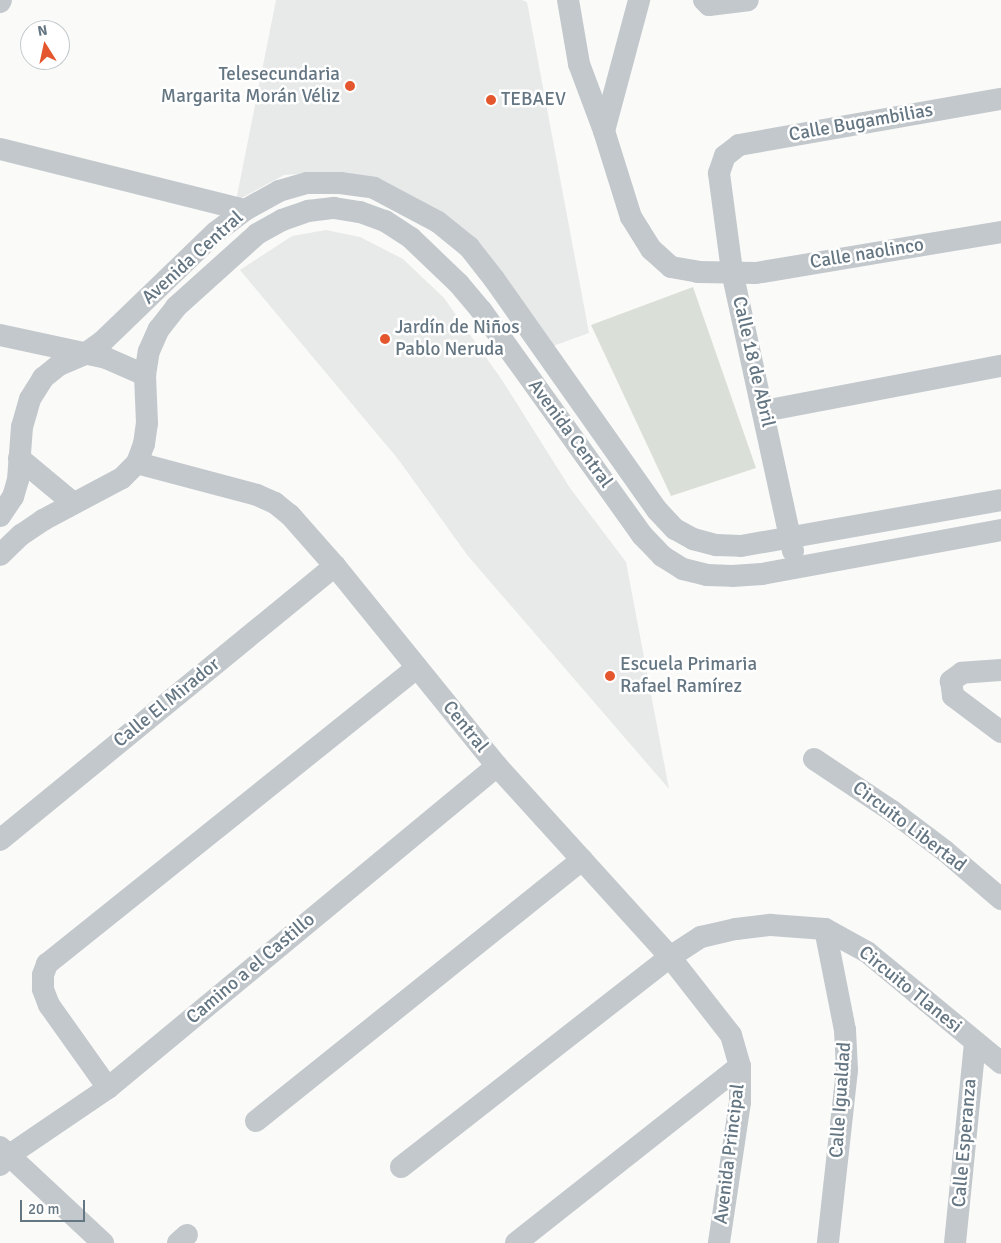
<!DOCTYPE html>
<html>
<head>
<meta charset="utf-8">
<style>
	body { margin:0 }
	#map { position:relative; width:1001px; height:1243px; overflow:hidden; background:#fafaf8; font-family:Signika,sans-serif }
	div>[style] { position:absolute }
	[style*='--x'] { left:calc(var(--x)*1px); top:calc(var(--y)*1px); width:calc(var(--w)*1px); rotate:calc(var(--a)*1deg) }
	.built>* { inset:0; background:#e8e9e9 }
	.green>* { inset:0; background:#dadfd7 }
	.minor>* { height:22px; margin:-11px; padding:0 11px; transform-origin:11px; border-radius:11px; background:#c3c8cc }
	.dots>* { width:14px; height:14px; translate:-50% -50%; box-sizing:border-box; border:2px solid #fff; border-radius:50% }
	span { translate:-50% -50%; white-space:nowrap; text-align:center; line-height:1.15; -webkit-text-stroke:5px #fff; paint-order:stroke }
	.poi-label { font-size:19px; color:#657683 }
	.right { translate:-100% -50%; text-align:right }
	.left { translate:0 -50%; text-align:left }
	.street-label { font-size:19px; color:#657683 }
	.north { position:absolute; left:20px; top:20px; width:50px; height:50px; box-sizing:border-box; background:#fff; border:1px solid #c1c8cd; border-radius:50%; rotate:350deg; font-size:14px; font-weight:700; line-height:20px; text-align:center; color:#657683 }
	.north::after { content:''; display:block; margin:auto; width:18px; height:22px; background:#e4572e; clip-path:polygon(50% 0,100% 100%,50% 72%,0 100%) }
	.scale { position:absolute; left:20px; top:1200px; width:65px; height:22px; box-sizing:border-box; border:2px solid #657683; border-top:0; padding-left:6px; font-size:15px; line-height:18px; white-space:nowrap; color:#657683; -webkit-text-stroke:4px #fff; paint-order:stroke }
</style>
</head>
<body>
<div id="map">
	<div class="built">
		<i style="clip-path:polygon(276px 0,522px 0,527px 2px,589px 333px,553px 346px,486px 253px,369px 179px,331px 172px,284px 175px,236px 201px)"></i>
		<i style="clip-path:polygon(326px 230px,360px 237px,403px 259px,444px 298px,502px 380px,570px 488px,626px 562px,669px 789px,468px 556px,398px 459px,240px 270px,292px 236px)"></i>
	</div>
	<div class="green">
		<i style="clip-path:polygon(693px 287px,756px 468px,671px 496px,591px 325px)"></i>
	</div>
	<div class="minor">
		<i style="--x:568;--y:0;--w:65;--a:80.2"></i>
		<i style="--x:579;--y:64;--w:72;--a:69.5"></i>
		<i style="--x:604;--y:131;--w:90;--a:72.6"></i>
		<i style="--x:631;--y:217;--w:38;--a:58"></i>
		<i style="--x:651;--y:249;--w:27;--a:42"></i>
		<i style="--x:671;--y:267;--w:27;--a:10"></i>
		<i style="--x:698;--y:272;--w:58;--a:1"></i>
		<i style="--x:756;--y:273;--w:248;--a:-9.5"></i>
		<i style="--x:704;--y:0;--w:7;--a:45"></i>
		<i style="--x:709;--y:5;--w:39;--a:-7"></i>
		<i style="--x:0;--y:2;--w:2;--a:-63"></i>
		<i style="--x:604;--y:131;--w:136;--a:-75"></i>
		<i style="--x:0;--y:149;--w:252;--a:14"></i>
		<i style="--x:0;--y:335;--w:108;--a:12.2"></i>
		<i style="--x:106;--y:358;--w:43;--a:23.6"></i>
		<i style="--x:764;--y:411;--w:241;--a:-10.8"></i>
		<i style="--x:19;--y:458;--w:70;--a:39.8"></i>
		<i style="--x:137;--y:463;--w:124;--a:14.9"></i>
		<i style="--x:257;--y:495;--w:20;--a:24"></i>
		<i style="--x:275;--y:503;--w:19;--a:39"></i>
		<i style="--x:290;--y:515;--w:68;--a:48.6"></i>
		<i style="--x:335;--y:566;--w:257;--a:51"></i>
		<i style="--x:497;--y:766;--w:258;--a:47.8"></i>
		<i style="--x:670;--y:957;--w:99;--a:52"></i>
		<i style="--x:731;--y:1035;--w:32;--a:74"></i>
		<i style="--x:740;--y:1066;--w:36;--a:90"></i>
		<i style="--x:740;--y:1102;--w:143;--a:98.5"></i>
		<i style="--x:0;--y:516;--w:23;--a:-56"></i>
		<i style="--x:13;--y:497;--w:18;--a:-74"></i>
		<i style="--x:18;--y:480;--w:53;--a:-85.7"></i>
		<i style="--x:22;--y:427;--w:29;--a:-74"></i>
		<i style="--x:30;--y:399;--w:25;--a:-58"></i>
		<i style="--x:43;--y:378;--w:21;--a:-39"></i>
		<i style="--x:59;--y:365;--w:28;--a:-23"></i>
		<i style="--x:85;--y:354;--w:22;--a:-36"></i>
		<i style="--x:103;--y:341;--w:157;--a:-44"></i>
		<i style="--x:216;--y:232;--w:36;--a:-37"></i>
		<i style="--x:245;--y:210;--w:39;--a:-29"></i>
		<i style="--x:279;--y:191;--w:29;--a:-16"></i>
		<i style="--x:307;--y:183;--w:33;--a:0"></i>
		<i style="--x:340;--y:183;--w:34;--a:8"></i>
		<i style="--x:374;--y:188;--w:72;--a:28"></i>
		<i style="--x:438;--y:222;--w:40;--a:39"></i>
		<i style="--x:469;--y:247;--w:41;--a:52"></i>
		<i style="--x:494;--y:279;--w:283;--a:54.8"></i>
		<i style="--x:657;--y:510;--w:26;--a:47"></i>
		<i style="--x:675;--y:529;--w:21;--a:29"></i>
		<i style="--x:693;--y:539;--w:24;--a:15"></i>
		<i style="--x:716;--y:545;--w:25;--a:2"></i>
		<i style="--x:741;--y:546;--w:264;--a:-10"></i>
		<i style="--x:793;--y:551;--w:287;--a:-102.3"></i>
		<i style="--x:732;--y:271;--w:99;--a:-97.6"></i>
		<i style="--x:719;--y:173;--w:18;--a:-71"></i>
		<i style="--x:725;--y:156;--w:18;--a:-38"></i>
		<i style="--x:739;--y:145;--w:266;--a:-10"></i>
		<i style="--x:0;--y:555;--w:29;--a:-44"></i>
		<i style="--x:21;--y:535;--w:27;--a:-34"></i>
		<i style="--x:43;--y:520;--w:89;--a:-28"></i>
		<i style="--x:122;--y:478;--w:21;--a:-45"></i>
		<i style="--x:137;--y:463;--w:20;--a:-70"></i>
		<i style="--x:144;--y:444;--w:21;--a:-82"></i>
		<i style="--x:147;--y:423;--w:48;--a:-92.4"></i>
		<i style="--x:145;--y:375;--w:24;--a:-81"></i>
		<i style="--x:149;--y:351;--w:24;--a:-66"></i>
		<i style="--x:159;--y:329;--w:28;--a:-52"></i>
		<i style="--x:176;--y:307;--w:109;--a:-42"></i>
		<i style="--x:257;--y:234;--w:29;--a:-29"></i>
		<i style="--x:282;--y:220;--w:28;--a:-19"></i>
		<i style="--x:308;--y:211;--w:26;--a:-7"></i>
		<i style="--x:334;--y:208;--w:26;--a:9"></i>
		<i style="--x:360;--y:212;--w:27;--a:20"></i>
		<i style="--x:385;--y:221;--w:31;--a:33"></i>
		<i style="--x:411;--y:238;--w:66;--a:43.8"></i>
		<i style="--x:459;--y:284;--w:34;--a:50"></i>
		<i style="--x:481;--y:310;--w:277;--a:54.4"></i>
		<i style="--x:642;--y:535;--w:29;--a:46"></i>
		<i style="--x:662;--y:556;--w:25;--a:32"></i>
		<i style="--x:683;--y:569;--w:25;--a:14"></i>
		<i style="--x:707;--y:575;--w:25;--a:2"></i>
		<i style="--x:732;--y:576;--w:30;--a:-4"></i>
		<i style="--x:762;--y:574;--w:243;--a:-10.4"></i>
		<i style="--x:1001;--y:670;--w:39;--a:176"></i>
		<i style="--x:962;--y:673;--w:14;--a:144"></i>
		<i style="--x:951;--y:681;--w:15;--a:82"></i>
		<i style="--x:953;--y:696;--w:60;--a:36.9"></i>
		<i style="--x:814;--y:759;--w:94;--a:33.7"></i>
		<i style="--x:892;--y:811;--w:66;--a:37"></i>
		<i style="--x:945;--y:851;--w:74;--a:40.6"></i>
		<i style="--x:0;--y:840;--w:433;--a:-39.3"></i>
		<i style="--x:825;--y:929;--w:103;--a:78.8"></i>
		<i style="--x:845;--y:1030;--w:40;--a:87.1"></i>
		<i style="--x:847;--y:1070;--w:174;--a:96.3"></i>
		<i style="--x:108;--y:1088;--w:102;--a:-125.4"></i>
		<i style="--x:49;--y:1005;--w:17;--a:-111"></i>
		<i style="--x:43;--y:989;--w:14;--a:-90"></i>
		<i style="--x:43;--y:975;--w:12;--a:-70"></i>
		<i style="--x:47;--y:964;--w:474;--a:-38.7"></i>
		<i style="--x:256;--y:1121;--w:418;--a:-38.7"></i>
		<i style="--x:0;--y:1147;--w:141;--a:43"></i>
		<i style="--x:0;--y:1165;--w:12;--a:-48"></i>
		<i style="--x:8;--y:1156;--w:121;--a:-34.2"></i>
		<i style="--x:108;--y:1088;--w:505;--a:-39.62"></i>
		<i style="--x:401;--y:1167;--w:341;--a:-38"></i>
		<i style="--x:670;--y:957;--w:37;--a:-33"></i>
		<i style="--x:701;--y:937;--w:36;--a:-13"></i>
		<i style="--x:736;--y:929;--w:35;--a:-7"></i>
		<i style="--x:771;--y:925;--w:54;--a:4.2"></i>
		<i style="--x:825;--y:929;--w:48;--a:28.7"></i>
		<i style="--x:867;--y:952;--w:174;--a:39.6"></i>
		<i style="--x:178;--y:1243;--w:12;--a:-42"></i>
		<i style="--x:516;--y:1243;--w:285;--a:-38.3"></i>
		<i style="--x:955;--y:1243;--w:202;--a:-84.3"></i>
	</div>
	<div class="dots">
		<i style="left:350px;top:86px;background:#e4572e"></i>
		<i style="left:491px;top:100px;background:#e4572e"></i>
		<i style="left:385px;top:339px;background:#e4572e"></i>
		<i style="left:610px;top:676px;background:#e4572e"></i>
	</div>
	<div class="poi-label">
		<span class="right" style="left:340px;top:86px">Telesecundaria<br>Margarita Morán Véliz</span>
		<span class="left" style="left:501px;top:100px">TEBAEV</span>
		<span class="left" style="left:395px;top:339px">Jardín de Niños<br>Pablo Neruda</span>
		<span class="left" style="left:620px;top:676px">Escuela Primaria<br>Rafael Ramírez</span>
	</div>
	<div class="street-label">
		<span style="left:861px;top:123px;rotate:-10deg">Calle Bugambilias</span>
		<span style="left:867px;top:254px;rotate:-9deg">Calle naolinco</span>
		<span style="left:193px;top:258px;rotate:-42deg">Avenida Central</span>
		<span style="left:753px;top:362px;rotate:77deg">Calle 18 de Abril</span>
		<span style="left:570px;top:434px;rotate:54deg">Avenida Central</span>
		<span style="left:167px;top:703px;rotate:-39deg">Calle El Mirador</span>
		<span style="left:465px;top:727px;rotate:51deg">Central</span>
		<span style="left:909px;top:827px;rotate:37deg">Circuito Libertad</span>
		<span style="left:251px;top:969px;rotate:-40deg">Camino a el Castillo</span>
		<span style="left:910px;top:990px;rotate:39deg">Circuito Tlanesi</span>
		<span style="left:841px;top:1100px;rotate:-86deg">Calle Igualdad</span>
		<span style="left:965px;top:1143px;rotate:-85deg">Calle Esperanza</span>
		<span style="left:730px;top:1154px;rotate:-83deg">Avenida Principal</span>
	</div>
	<div class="north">N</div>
	<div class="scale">20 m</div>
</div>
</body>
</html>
